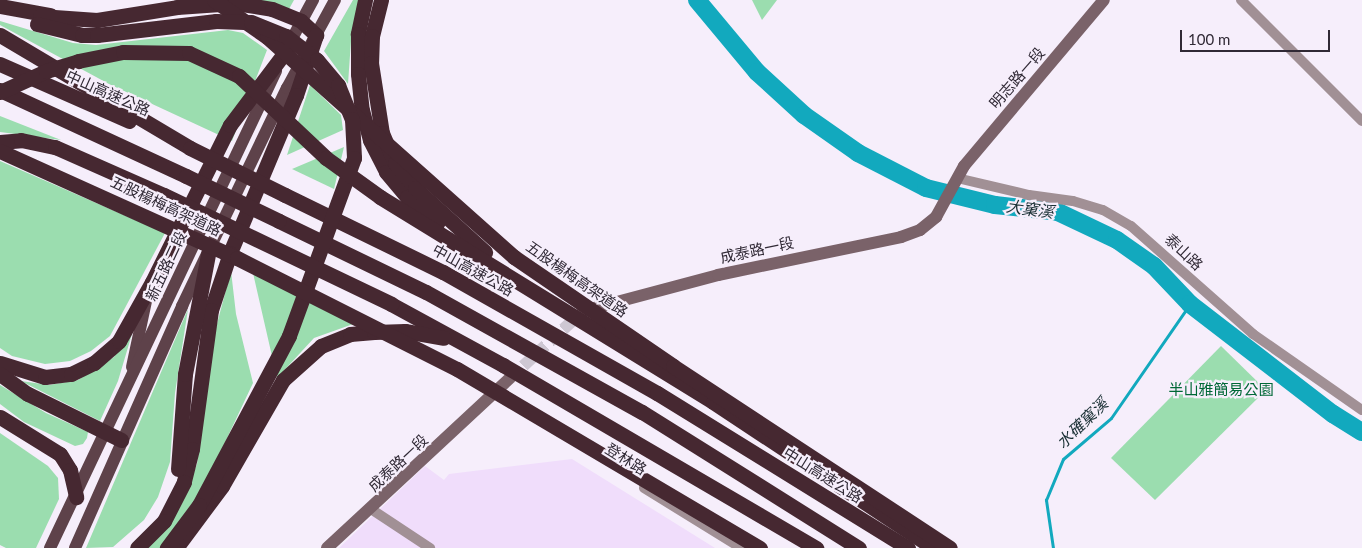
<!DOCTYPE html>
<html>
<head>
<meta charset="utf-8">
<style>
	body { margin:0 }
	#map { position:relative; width:1362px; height:548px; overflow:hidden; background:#f6eefb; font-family:Lato,"Noto Sans TC",sans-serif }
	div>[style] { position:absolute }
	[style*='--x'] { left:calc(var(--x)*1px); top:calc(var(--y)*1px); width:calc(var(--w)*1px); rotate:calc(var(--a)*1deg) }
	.built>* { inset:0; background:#f0ddfb }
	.green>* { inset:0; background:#9bddaf }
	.stream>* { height:3px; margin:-1.5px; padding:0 1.5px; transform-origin:1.5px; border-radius:1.5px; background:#12a9be }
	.river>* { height:18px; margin:-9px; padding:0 9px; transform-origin:9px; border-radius:9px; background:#12a9be }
	.secondary-tunnel>* { height:12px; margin-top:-6px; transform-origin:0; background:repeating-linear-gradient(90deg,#cec7d3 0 12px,transparent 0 18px) }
	.minor>* { height:10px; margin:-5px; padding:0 5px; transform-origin:5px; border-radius:5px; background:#a19095 }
	.secondary>* { height:12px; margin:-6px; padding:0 6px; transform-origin:6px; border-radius:6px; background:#7a6269 }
	.primary>* { height:12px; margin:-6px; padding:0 6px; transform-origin:6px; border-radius:6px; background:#5e424a }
	.motorway>* { height:15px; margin:-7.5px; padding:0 7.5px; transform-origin:7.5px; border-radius:7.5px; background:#462831 }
	.motorway-bridge>* { height:15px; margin:-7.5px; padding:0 7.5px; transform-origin:7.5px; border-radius:7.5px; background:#462831 }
	span { translate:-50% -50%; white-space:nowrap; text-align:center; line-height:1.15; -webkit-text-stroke:4.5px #f6eefb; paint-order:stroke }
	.street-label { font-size:15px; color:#302935 }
	.park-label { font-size:15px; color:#006837 }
	.water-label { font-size:16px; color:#1a3035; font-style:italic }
	.scale { position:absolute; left:1180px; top:30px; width:150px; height:22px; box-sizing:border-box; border:2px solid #302935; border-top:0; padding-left:6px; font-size:15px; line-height:18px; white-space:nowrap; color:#302935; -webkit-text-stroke:4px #f6eefb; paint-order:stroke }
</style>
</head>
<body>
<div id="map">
	<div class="built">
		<i style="clip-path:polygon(572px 459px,715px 548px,339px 548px,425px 466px,444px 480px,449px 474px)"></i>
	</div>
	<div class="green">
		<i style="clip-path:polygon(235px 0,294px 0,289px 9px)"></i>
		<i style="clip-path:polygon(353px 0,359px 0,351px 41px,348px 84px,324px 51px)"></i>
		<i style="clip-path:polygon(752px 0,777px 0,762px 20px)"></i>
		<i style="clip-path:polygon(0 21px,73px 43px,96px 45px,228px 30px,243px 33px,267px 50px,232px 141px,109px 84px,0 25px)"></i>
		<i style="clip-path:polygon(310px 85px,341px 115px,343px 130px,287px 155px)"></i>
		<i style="clip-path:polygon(0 116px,61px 140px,0 132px)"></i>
		<i style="clip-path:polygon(344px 147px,334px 189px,292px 169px)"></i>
		<i style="clip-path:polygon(0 161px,165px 233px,110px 336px,91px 351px,70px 361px,45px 364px,12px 356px,0 348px)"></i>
		<i style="clip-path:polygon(231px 271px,236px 314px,253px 383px,204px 487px,160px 548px,148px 548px,179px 509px,197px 464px,214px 335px)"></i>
		<i style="clip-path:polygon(253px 273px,356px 323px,314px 338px,277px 378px)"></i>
		<i style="clip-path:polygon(188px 309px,175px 393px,170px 462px,158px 497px,144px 520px,113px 547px,86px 548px)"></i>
		<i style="clip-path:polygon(137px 317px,118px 381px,100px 421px,21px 381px,49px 385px,78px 380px,114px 357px)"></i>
		<i style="clip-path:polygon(1221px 346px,1266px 390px,1155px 500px,1111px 458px)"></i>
		<i style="clip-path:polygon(0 385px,46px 413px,88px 432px,87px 438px,83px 444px,75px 446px,24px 422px,0 404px)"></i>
		<i style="clip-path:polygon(0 433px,48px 466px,58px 478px,59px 499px,36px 548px,6px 548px,0 545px)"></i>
	</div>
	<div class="stream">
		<i style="--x:1053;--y:548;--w:49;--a:-98.3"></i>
		<i style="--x:1046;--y:500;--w:44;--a:-67.5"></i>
		<i style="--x:1063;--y:459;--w:63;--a:-40.5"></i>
		<i style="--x:1111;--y:418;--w:139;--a:-55.3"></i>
	</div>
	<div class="river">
		<i style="--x:697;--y:0;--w:94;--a:50.2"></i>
		<i style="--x:757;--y:72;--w:64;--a:42.5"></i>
		<i style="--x:804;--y:115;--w:66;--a:35.1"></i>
		<i style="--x:858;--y:153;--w:76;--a:27.2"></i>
		<i style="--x:926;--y:188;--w:71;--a:13.8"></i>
		<i style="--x:995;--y:205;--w:63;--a:6.3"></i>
		<i style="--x:1058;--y:212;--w:65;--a:25.4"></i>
		<i style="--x:1117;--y:240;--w:45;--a:35.1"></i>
		<i style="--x:1154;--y:266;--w:52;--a:46.5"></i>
		<i style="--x:1190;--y:304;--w:180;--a:37.6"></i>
		<i style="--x:1333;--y:414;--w:34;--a:32"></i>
	</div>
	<div class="secondary-tunnel">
		<i style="--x:510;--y:378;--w:99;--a:-42.5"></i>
	</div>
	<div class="minor">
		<i style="--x:1241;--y:0;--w:171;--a:45"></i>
		<i style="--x:957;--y:178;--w:74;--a:13.3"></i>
		<i style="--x:1029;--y:195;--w:44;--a:7.8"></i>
		<i style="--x:1073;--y:201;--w:31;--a:17"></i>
		<i style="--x:1103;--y:210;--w:32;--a:30"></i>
		<i style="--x:1131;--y:226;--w:163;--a:41.5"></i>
		<i style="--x:1253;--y:334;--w:133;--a:34.9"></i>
		<i style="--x:644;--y:488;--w:114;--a:31.7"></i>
		<i style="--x:371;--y:509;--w:71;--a:33.5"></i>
	</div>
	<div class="secondary">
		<i style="--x:583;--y:311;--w:140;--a:-14.9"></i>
		<i style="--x:718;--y:275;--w:187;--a:-11.7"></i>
		<i style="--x:901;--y:237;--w:20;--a:-20"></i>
		<i style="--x:920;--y:230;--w:21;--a:-39"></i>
		<i style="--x:936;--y:217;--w:58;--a:-61.2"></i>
		<i style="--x:964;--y:166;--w:217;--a:-49.9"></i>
		<i style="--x:327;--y:548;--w:250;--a:-42.9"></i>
	</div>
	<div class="primary">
		<i style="--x:287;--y:48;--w:55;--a:-61.6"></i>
		<i style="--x:132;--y:367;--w:67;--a:-78"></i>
		<i style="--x:50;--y:548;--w:528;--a:-64.65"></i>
		<i style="--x:75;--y:548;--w:265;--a:-66.1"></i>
		<i style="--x:182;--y:306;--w:242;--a:-64.3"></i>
		<i style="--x:287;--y:88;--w:100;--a:-61.4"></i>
	</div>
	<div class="motorway">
		<i style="--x:365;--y:0;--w:35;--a:102"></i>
		<i style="--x:358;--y:34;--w:40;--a:90"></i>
		<i style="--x:358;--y:74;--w:36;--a:84"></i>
		<i style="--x:362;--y:110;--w:31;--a:75"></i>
		<i style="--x:370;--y:140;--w:36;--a:63"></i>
		<i style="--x:386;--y:172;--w:33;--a:50"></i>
		<i style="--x:407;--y:197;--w:40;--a:40"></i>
		<i style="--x:381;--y:0;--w:37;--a:104"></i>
		<i style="--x:372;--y:36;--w:27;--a:92"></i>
		<i style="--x:371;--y:63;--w:71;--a:81.1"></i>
		<i style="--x:382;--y:133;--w:33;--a:67"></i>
		<i style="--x:395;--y:163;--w:32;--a:51"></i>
		<i style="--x:415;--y:188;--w:95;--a:42.4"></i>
		<i style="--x:0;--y:6;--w:51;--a:10.2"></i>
		<i style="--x:40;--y:16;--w:57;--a:4"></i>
		<i style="--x:97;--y:20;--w:81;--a:-9.2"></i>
		<i style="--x:177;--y:7;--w:58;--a:-3.9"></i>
		<i style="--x:235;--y:3;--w:37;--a:9"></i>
		<i style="--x:272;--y:9;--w:31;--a:22"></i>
		<i style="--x:301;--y:21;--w:21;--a:43"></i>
		<i style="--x:316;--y:35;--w:63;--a:108.4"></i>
		<i style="--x:296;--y:95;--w:171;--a:112.7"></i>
		<i style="--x:230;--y:253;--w:60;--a:108.4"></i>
		<i style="--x:211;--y:310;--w:140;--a:97.8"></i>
		<i style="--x:192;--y:449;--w:34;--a:104"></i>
		<i style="--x:184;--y:482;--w:44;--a:117.1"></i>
		<i style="--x:164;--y:521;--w:38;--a:135"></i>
		<i style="--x:37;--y:24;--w:46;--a:13.7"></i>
		<i style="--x:82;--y:35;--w:15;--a:0"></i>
		<i style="--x:0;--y:35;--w:221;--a:30.7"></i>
		<i style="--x:0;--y:64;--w:141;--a:23.8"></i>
		<i style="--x:0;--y:90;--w:205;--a:24.8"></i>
		<i style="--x:0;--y:142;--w:21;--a:-5"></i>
		<i style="--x:21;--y:140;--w:35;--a:12"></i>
		<i style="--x:55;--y:147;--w:119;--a:23.8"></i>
		<i style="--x:285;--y:195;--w:176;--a:26"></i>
		<i style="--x:443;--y:272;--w:246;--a:29.5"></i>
		<i style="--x:657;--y:393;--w:295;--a:31.7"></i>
		<i style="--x:380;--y:197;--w:391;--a:31.6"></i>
		<i style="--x:713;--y:402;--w:265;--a:33.5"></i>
		<i style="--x:279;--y:221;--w:163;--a:25.8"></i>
		<i style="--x:426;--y:292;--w:247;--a:29.1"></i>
		<i style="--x:642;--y:412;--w:256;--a:32.1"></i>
		<i style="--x:391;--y:304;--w:128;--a:28.6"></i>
		<i style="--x:503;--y:365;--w:363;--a:30.3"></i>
		<i style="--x:0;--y:363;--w:47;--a:17.3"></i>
		<i style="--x:45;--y:377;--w:26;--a:-7"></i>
		<i style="--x:71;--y:374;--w:25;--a:-26"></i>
		<i style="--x:94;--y:363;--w:33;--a:-41"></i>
		<i style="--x:119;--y:341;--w:68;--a:-60.8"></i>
		<i style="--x:152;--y:282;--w:175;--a:-63.6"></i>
		<i style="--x:230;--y:125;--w:93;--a:-52.9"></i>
		<i style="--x:0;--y:374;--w:34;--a:36"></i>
		<i style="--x:28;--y:394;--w:104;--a:26.3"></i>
		<i style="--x:0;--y:417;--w:70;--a:31.7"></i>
		<i style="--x:60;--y:454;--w:19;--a:58"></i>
		<i style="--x:70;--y:470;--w:28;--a:77"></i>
		<i style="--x:178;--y:469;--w:95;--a:-85.8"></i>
		<i style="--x:185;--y:374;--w:122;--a:-79.1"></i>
		<i style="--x:176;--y:548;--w:77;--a:-53.4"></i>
		<i style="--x:222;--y:486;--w:122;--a:-60.1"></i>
		<i style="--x:283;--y:380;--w:51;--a:-41.8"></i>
		<i style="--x:321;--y:346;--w:31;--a:-22"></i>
		<i style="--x:350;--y:334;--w:24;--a:-5"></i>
		<i style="--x:374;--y:332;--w:31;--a:-2"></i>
		<i style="--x:405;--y:331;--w:39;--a:10"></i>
	</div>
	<div class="motorway-bridge">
		<i style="--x:214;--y:0;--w:65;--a:34.9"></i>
		<i style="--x:267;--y:37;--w:331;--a:41.7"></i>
		<i style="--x:514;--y:257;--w:193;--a:34.4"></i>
		<i style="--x:673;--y:366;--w:331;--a:33.3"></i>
		<i style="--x:97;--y:35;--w:120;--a:-6.7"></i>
		<i style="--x:216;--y:21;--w:35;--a:2"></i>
		<i style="--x:251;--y:22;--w:38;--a:22"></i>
		<i style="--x:286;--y:36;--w:39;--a:38"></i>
		<i style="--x:317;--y:60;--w:33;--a:50"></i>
		<i style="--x:338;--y:85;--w:37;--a:68"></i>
		<i style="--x:352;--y:119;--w:39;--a:87"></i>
		<i style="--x:354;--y:158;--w:189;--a:110.1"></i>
		<i style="--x:289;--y:336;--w:191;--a:118"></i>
		<i style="--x:199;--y:505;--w:54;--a:126.7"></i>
		<i style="--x:0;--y:92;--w:51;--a:-24.5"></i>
		<i style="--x:46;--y:71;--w:34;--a:-17"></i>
		<i style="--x:78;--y:61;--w:46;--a:-11.3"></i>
		<i style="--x:123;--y:52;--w:66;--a:0.9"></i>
		<i style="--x:189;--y:53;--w:55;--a:24.7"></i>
		<i style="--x:239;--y:76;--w:120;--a:43.3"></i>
		<i style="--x:326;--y:158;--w:67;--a:35.8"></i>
		<i style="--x:190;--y:148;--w:106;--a:26.3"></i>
		<i style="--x:0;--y:151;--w:260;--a:24.3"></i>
		<i style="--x:237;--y:258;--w:246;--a:26.8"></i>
		<i style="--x:457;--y:369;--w:352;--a:30.6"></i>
		<i style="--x:186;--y:176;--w:103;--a:25.8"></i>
		<i style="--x:164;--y:195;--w:252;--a:25.6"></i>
	</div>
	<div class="street-label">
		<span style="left:1017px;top:78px;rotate:-49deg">明志路一段</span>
		<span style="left:108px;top:93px;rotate:24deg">中山高速公路</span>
		<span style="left:166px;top:206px;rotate:25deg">五股楊梅高架道路</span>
		<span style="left:757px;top:250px;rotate:-12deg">成泰路一段</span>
		<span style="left:1184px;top:252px;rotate:43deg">泰山路</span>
		<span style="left:166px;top:266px;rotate:-65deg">新五路二段</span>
		<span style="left:473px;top:270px;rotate:29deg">中山高速公路</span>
		<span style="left:577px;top:279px;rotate:35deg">五股楊梅高架道路</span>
		<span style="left:626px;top:459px;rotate:32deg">登林路</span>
		<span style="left:398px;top:463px;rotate:-43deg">成泰路一段</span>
		<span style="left:823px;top:475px;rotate:32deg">中山高速公路</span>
	</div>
	<div class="park-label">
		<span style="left:1221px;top:390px">半山雅簡易公園</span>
	</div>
	<div class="water-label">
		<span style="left:1030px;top:209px;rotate:8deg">大窠溪</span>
		<span style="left:1082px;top:423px;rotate:-44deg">水確窠溪</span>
	</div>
	<div class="scale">100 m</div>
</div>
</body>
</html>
